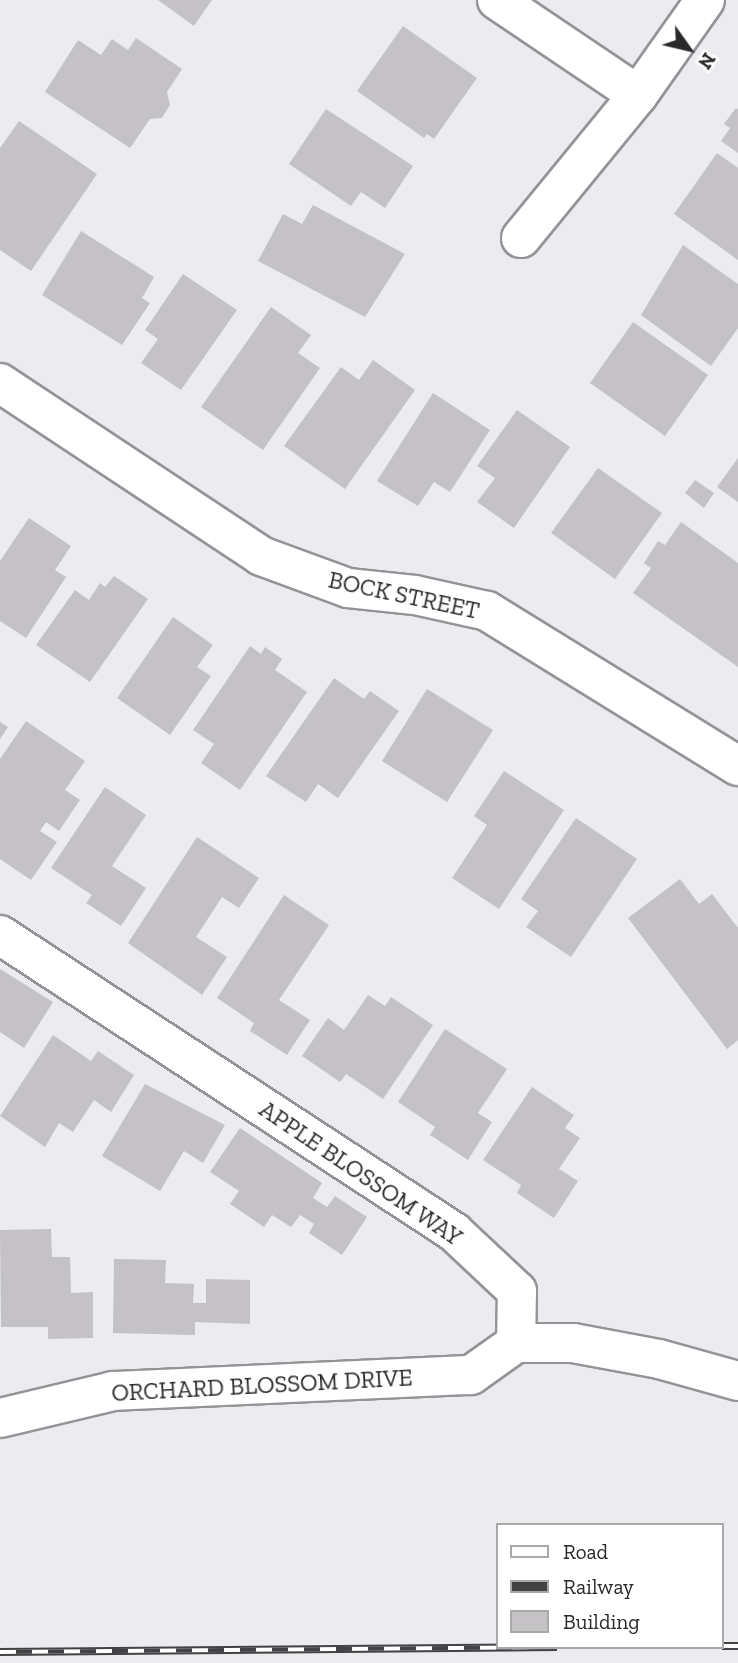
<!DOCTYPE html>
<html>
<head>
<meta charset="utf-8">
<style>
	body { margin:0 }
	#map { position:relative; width:738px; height:1663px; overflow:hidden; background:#ecebef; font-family:"Zilla Slab",serif }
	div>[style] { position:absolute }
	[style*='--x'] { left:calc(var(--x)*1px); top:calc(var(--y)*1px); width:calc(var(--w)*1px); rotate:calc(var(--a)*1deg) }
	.building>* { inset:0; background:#c5c2c6 }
	.roads { filter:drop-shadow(2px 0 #959397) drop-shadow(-2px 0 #959397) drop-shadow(0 2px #959397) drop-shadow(0 -2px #959397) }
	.minor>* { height:38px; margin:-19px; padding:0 19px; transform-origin:19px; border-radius:19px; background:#fff }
	.rail>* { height:8px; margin-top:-4px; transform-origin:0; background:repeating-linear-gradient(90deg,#fff 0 16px,#434244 0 32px); box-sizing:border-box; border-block:2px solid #434244 }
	span { translate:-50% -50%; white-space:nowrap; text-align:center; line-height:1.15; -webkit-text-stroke:7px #fff; paint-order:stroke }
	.street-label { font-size:24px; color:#2a292b }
	.legend { position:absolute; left:496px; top:1523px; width:228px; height:126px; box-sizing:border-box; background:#fff; border:2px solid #aaa9aa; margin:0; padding:9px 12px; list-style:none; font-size:21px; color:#2a292b }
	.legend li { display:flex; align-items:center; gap:14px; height:35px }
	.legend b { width:35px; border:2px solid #aaa9aa }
	.north { position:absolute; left:654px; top:14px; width:70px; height:70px; -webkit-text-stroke:5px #fff; paint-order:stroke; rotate:124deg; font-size:19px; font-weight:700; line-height:28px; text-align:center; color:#2a292b }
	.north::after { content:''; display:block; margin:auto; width:24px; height:32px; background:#2a292b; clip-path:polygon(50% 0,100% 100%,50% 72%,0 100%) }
</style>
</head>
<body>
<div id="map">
	<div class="building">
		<i style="clip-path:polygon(158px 0,212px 0,194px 26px)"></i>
		<i style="clip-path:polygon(403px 26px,477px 78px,434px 139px,427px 134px,424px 138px,357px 91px)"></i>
		<i style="clip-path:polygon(136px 38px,182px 69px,167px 92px,170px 105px,162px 118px,150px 119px,130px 148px,45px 92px,78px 40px,101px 55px,112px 39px,128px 50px)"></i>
		<i style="clip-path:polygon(736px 108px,738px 109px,738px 153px,721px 141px,730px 128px,724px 124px)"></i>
		<i style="clip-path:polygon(326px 109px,413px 166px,385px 208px,361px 192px,351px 206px,289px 164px)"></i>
		<i style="clip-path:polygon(19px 121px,97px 174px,31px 271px,0 250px,0 148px)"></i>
		<i style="clip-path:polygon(717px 153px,738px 168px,738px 260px,674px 214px)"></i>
		<i style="clip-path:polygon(313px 205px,405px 254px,365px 317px,258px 261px,283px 214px,302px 224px)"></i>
		<i style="clip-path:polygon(81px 231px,154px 277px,142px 298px,150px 303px,122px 345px,42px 295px)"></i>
		<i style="clip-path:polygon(683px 245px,738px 284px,738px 328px,711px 366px,641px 315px)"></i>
		<i style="clip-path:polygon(183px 274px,237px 310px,181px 390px,141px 363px,158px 339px,145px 330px)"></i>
		<i style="clip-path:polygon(271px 307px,311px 335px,298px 353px,320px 368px,263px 450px,201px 407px)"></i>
		<i style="clip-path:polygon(633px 322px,708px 375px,665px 436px,590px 383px)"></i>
		<i style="clip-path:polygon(373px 360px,415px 390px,345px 489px,284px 446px,341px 367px,359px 380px)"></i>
		<i style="clip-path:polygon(433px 393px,490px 430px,450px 492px,434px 482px,418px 506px,377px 481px)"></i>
		<i style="clip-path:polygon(517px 410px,570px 447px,514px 528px,477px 502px,495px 478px,477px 466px)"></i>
		<i style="clip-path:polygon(738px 458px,738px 502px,717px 487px)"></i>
		<i style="clip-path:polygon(598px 468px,662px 513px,615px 579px,551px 533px)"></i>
		<i style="clip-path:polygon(695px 480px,714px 493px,704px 508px,685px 493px)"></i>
		<i style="clip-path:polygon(29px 518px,71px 546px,55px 570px,66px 577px,26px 638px,0 621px,0 561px)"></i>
		<i style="clip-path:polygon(681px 522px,738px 563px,738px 667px,633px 593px,651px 568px,644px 563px,658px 541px,665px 545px)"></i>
		<i style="clip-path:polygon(114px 576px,148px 599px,90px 682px,36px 645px,75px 590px,89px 600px,100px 583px,105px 587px)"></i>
		<i style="clip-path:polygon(173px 617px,213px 645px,197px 667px,211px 676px,170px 735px,117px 698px)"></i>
		<i style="clip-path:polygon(250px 646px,261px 654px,265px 647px,282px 659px,275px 670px,307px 692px,240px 790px,201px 763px,214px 744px,193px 730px)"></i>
		<i style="clip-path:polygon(334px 678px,364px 699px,370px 691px,399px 711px,338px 798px,318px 784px,306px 802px,266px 776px)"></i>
		<i style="clip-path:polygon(427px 689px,493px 730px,447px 802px,382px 761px)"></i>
		<i style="clip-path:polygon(26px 721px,85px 761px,65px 790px,80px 800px,59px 831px,46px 822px,40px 831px,57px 842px,31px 880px,0 859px,0 759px)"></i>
		<i style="clip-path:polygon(0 722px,8px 727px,0 739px)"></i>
		<i style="clip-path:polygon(504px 771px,564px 810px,499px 909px,452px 878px,487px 825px,474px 816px)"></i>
		<i style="clip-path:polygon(105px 787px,146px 815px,112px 866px,146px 888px,121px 926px,86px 903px,92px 895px,51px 868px)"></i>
		<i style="clip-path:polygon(576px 818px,637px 859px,571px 957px,526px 927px,538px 911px,521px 899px)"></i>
		<i style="clip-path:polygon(197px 837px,259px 878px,239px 908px,222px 897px,196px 937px,227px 957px,202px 995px,128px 943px)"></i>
		<i style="clip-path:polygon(680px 879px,699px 904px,712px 894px,738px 928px,738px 1040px,727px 1049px,628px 918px)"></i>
		<i style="clip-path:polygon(284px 895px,329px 925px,279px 1000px,310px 1020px,287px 1055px,250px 1031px,254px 1023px,217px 998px)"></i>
		<i style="clip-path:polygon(0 969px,53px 1002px,24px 1048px,0 1032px)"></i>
		<i style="clip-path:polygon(368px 995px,385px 1006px,391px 997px,433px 1025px,383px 1099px,346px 1074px,340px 1082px,302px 1056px,328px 1018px,344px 1030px)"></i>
		<i style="clip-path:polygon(445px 1029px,507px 1069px,478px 1113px,492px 1122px,468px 1160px,430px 1135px,435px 1127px,398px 1102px)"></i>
		<i style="clip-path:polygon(53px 1035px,91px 1061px,98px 1051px,134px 1075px,111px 1112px,94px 1100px,73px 1132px,59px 1123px,45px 1147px,0 1116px)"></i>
		<i style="clip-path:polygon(145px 1084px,225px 1125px,203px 1163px,184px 1151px,160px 1191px,102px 1156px)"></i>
		<i style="clip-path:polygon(532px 1087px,574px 1115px,565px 1128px,580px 1138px,559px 1169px,578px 1181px,554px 1218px,517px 1193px,521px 1185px,483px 1160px)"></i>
		<i style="clip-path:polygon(240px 1128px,322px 1183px,313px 1198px,327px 1207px,335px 1196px,367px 1217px,342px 1255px,309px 1233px,314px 1224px,300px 1215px,291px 1227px,272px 1215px,264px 1227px,230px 1204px,239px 1191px,210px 1172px)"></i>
		<i style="clip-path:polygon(51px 1229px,52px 1257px,70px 1257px,71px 1293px,93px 1292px,93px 1338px,48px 1339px,48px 1327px,1px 1327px,0 1230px)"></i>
		<i style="clip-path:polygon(114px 1259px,166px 1260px,165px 1283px,194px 1284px,193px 1303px,206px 1303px,206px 1279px,250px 1280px,250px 1324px,195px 1322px,195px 1335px,113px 1333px)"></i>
	</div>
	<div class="roads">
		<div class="minor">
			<i style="--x:497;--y:0;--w:170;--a:34"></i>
			<i style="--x:521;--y:238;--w:185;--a:-50.7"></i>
			<i style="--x:638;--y:95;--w:116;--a:-54.8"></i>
			<i style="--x:0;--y:383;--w:313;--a:33.5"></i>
			<i style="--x:261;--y:556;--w:93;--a:20.2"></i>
			<i style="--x:348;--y:588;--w:67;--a:6"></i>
			<i style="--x:415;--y:595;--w:74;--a:12.5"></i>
			<i style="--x:487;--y:611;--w:295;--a:31.7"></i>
			<i style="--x:0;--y:935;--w:543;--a:33.19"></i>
			<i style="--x:454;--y:1232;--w:86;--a:43.1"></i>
			<i style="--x:517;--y:1291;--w:52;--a:91.1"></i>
			<i style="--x:516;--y:1343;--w:57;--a:0"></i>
			<i style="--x:573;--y:1343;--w:87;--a:10.5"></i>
			<i style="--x:659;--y:1359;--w:82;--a:15.6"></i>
			<i style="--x:0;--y:1418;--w:116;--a:-13.4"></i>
			<i style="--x:113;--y:1391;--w:358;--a:-2.6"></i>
			<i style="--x:471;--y:1375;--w:55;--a:-35.4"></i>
		</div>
	</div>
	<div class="rail">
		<i style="--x:722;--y:1646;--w:16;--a:0"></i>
		<i style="--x:0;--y:1652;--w:557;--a:-0.51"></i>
	</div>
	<div class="street-label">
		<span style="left:404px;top:595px;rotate:12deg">BOCK STREET</span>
		<span style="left:361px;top:1173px;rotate:34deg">APPLE BLOSSOM WAY</span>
		<span style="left:262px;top:1385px;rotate:-3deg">ORCHARD BLOSSOM DRIVE</span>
	</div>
	<ul class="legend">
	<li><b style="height:9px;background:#fff"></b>Road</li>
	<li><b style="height:9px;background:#434244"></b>Railway</li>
	<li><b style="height:19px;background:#c5c2c6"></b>Building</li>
	</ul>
	<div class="north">N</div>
</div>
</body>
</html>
